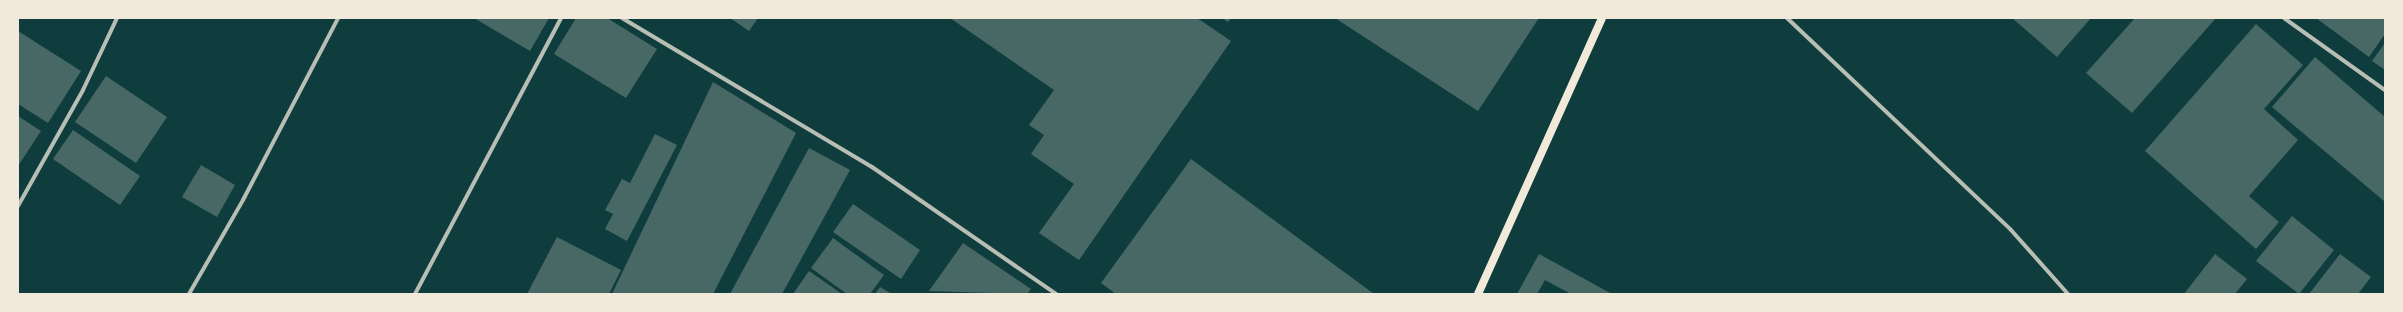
<!DOCTYPE html>
<html>
<head>
<meta charset="utf-8">
<style>
	body { margin:0 }
	#map { position:relative; width:2403px; height:312px; overflow:hidden; background:#0f3d3e; font-family:Quicksand,sans-serif }
	div>[style] { position:absolute }
	[style*='--x'] { left:calc(var(--x)*1px); top:calc(var(--y)*1px); width:calc(var(--w)*1px); rotate:calc(var(--a)*1deg) }
	.building>* { inset:0; background:#486865 }
	.minor>* { height:4px; margin:-2px; padding:0 2px; transform-origin:2px; border-radius:2px; background:#b8beb3 }
	.secondary>* { height:8px; margin:-4px; padding:0 4px; transform-origin:4px; border-radius:4px; background:#f1e9da }
	span { translate:-50% -50%; white-space:nowrap; text-align:center; line-height:1.15; -webkit-text-stroke:4px #f1e9da; paint-order:stroke }
	.frame { position:absolute; inset:0; border:19px solid #f1e9da; pointer-events:none }
</style>
</head>
<body>
<div id="map">
	<div class="building">
		<i style="clip-path:polygon(474px 18px,549px 18px,530px 51px)"></i>
		<i style="clip-path:polygon(576px 18px,607px 18px,657px 49px,626px 98px,554px 54px)"></i>
		<i style="clip-path:polygon(730px 18px,758px 18px,749px 31px)"></i>
		<i style="clip-path:polygon(950px 18px,1197px 18px,1231px 41px,1079px 260px,1039px 233px,1074px 184px,1031px 154px,1044px 135px,1029px 125px,1054px 90px)"></i>
		<i style="clip-path:polygon(1222px 18px,1231px 18px,1228px 22px)"></i>
		<i style="clip-path:polygon(1335px 18px,1539px 18px,1478px 111px)"></i>
		<i style="clip-path:polygon(2012px 18px,2091px 18px,2057px 57px)"></i>
		<i style="clip-path:polygon(2135px 18px,2216px 18px,2132px 113px,2086px 73px)"></i>
		<i style="clip-path:polygon(2316px 18px,2385px 18px,2385px 34px,2369px 57px)"></i>
		<i style="clip-path:polygon(2256px 24px,2303px 65px,2264px 109px,2298px 140px,2249px 196px,2279px 222px,2256px 249px,2145px 151px)"></i>
		<i style="clip-path:polygon(18px 31px,81px 71px,48px 123px,18px 104px)"></i>
		<i style="clip-path:polygon(2385px 43px,2385px 70px,2372px 61px)"></i>
		<i style="clip-path:polygon(2315px 57px,2385px 117px,2384px 201px,2272px 107px)"></i>
		<i style="clip-path:polygon(106px 76px,167px 117px,136px 163px,75px 122px)"></i>
		<i style="clip-path:polygon(713px 82px,796px 133px,713px 294px,612px 294px)"></i>
		<i style="clip-path:polygon(18px 116px,41px 131px,18px 166px)"></i>
		<i style="clip-path:polygon(73px 130px,140px 176px,120px 205px,53px 159px)"></i>
		<i style="clip-path:polygon(655px 134px,677px 145px,627px 241px,605px 229px,613px 214px,605px 210px,622px 179px,630px 183px)"></i>
		<i style="clip-path:polygon(809px 148px,850px 170px,782px 294px,730px 294px)"></i>
		<i style="clip-path:polygon(1191px 159px,1374px 294px,1116px 294px,1101px 283px)"></i>
		<i style="clip-path:polygon(201px 165px,235px 185px,217px 217px,182px 197px)"></i>
		<i style="clip-path:polygon(853px 204px,920px 250px,901px 279px,833px 232px)"></i>
		<i style="clip-path:polygon(2292px 216px,2334px 250px,2299px 294px,2256px 261px)"></i>
		<i style="clip-path:polygon(557px 237px,621px 270px,609px 294px,527px 294px)"></i>
		<i style="clip-path:polygon(833px 238px,884px 275px,870px 294px,847px 294px,811px 268px)"></i>
		<i style="clip-path:polygon(963px 243px,1031px 289px,1027px 294px,929px 291px)"></i>
		<i style="clip-path:polygon(1539px 254px,1612px 294px,1571px 294px,1545px 280px,1537px 294px,1517px 294px)"></i>
		<i style="clip-path:polygon(2215px 254px,2247px 279px,2235px 294px,2184px 294px)"></i>
		<i style="clip-path:polygon(2340px 254px,2371px 277px,2358px 294px,2309px 294px)"></i>
		<i style="clip-path:polygon(809px 271px,842px 294px,793px 294px)"></i>
		<i style="clip-path:polygon(880px 287px,892px 294px,875px 294px)"></i>
	</div>
	<div class="minor">
		<i style="--x:622;--y:18;--w:291;--a:30.8"></i>
		<i style="--x:872;--y:167;--w:224;--a:34.6"></i>
		<i style="--x:1787;--y:18;--w:308;--a:43.4"></i>
		<i style="--x:2011;--y:230;--w:86;--a:48.3"></i>
		<i style="--x:2284;--y:18;--w:124;--a:35.5"></i>
		<i style="--x:18;--y:206;--w:133;--a:-60.7"></i>
		<i style="--x:83;--y:90;--w:80;--a:-64.7"></i>
		<i style="--x:189;--y:294;--w:108;--a:-60.1"></i>
		<i style="--x:243;--y:200;--w:205;--a:-62.4"></i>
		<i style="--x:415;--y:294;--w:312;--a:-62.1"></i>
	</div>
	<div class="secondary">
		<i style="--x:1478;--y:294;--w:303;--a:-65.8"></i>
	</div>
	<div class="frame"></div>
</div>
</body>
</html>
